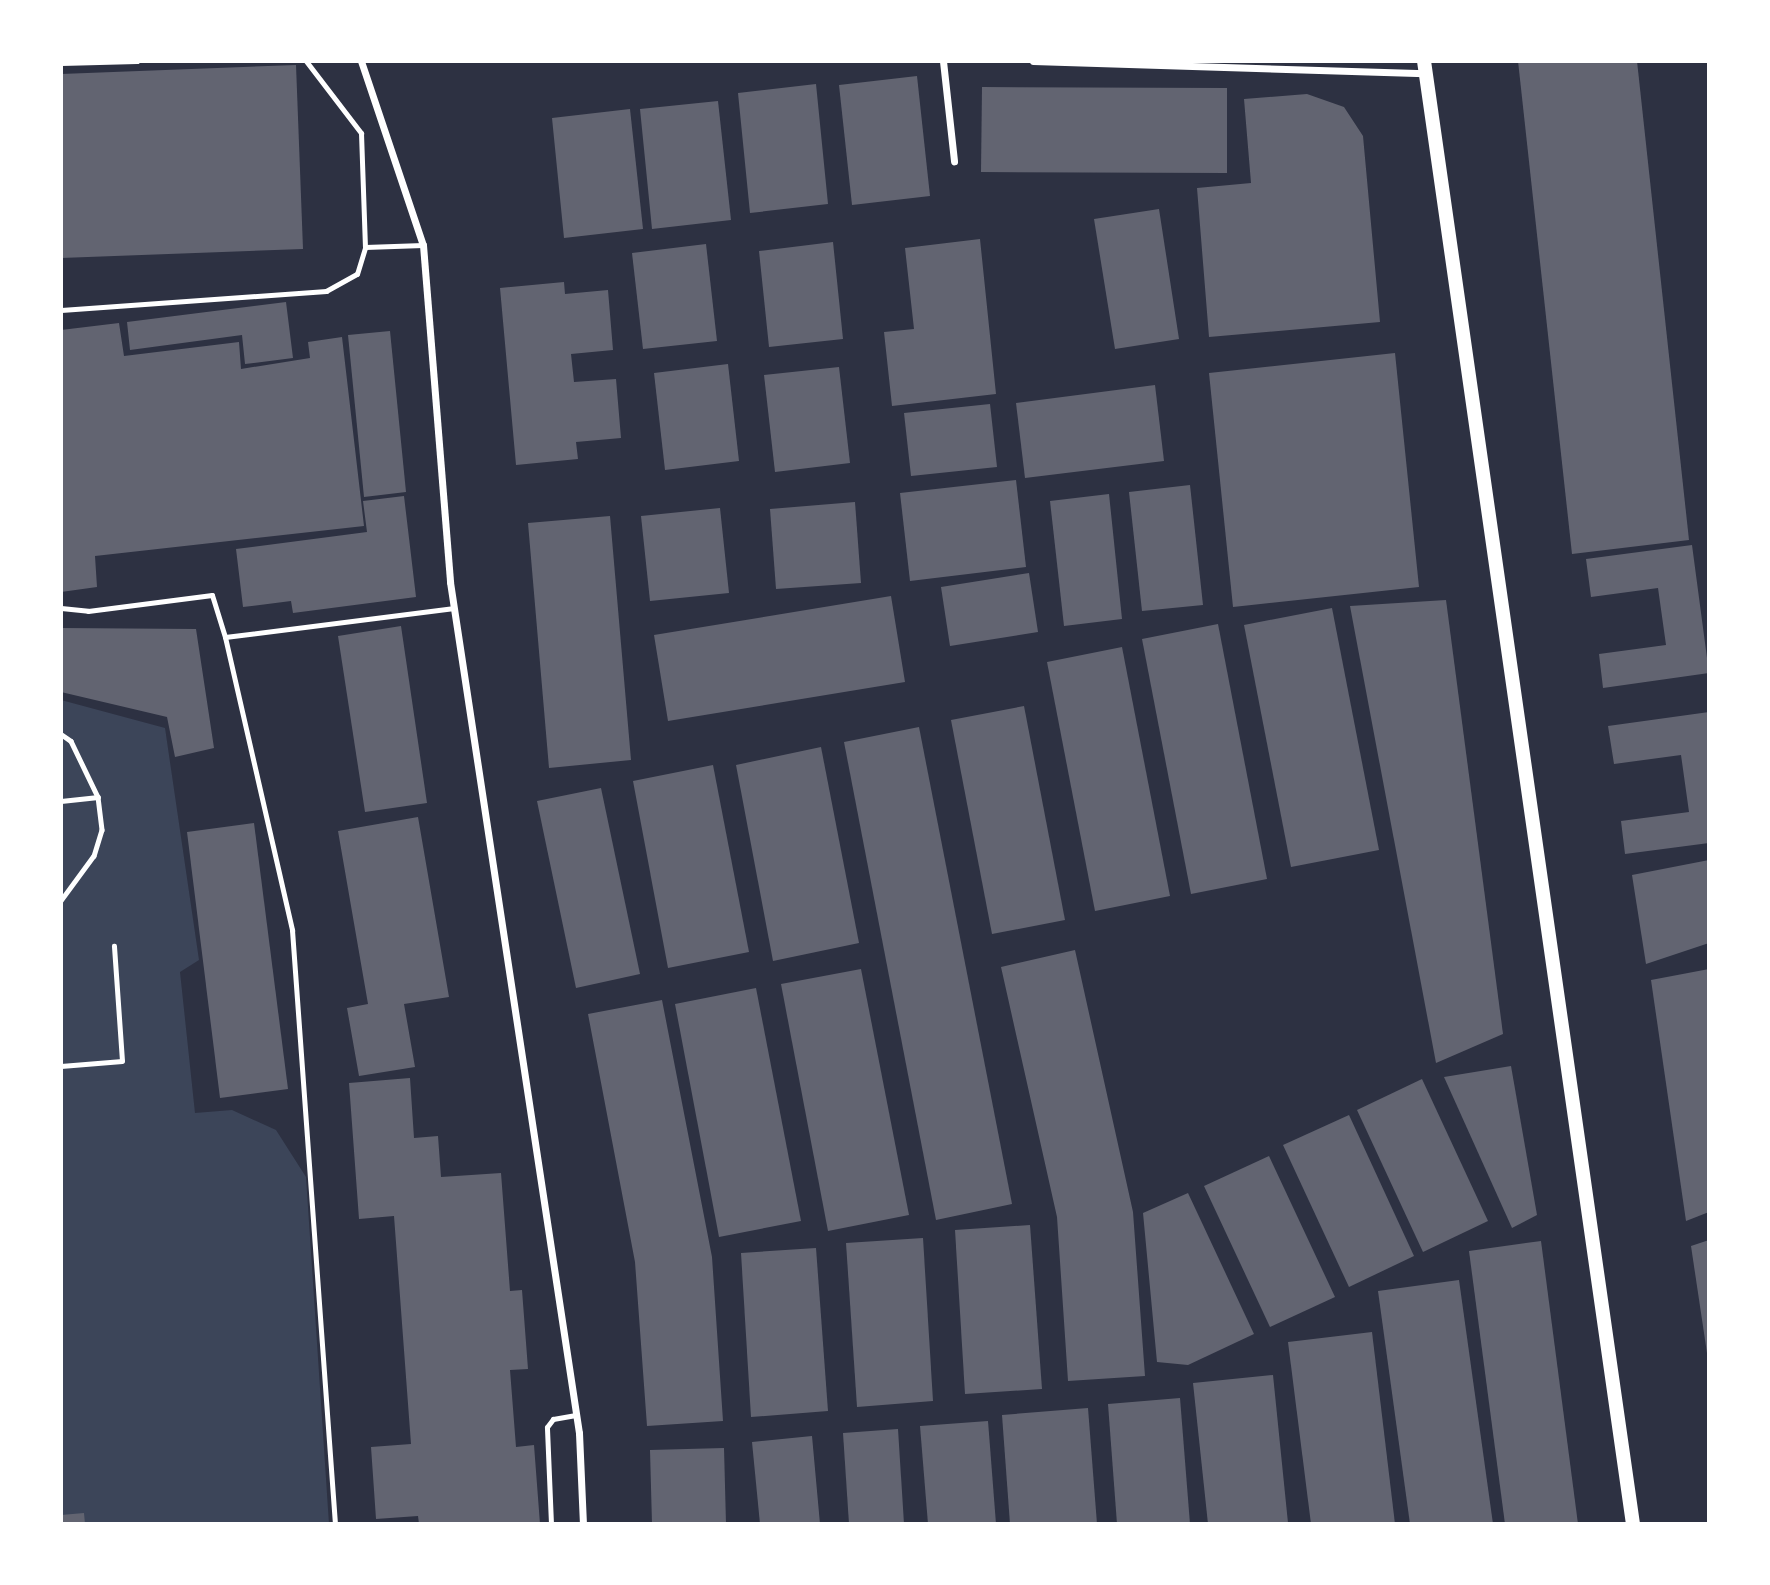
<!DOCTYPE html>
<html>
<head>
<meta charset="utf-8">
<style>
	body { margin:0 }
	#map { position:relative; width:1770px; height:1585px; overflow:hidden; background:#2d3142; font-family:"Nunito Sans",sans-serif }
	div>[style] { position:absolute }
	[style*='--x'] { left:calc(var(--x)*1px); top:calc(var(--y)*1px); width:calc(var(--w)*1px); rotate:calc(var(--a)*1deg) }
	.green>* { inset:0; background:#3c4559 }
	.building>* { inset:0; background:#626471 }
	.path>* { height:4.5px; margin:-2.25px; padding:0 2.25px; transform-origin:2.25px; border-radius:2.25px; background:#fff }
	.service>* { height:5px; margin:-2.5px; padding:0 2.5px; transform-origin:2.5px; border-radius:2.5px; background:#fff }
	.minor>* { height:7px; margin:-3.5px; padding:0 3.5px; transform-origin:3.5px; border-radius:3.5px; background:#fff }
	.secondary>* { height:14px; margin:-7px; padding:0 7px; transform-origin:7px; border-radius:7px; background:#fff }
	span { translate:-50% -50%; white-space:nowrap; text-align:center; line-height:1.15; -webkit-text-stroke:7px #fff; paint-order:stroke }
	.frame { position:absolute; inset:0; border:63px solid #fff; pointer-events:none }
</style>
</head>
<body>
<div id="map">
	<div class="green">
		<i style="clip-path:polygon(61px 700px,165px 728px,199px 960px,180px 972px,195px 1113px,232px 1110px,276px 1130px,306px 1177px,329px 1524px,61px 1524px)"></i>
	</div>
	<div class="building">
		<i style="clip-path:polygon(1518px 61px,1637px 61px,1689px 540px,1572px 554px)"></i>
		<i style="clip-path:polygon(296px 65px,303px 249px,61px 258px,61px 74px)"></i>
		<i style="clip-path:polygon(917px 76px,930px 196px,852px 205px,839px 85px)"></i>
		<i style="clip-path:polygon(816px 84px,828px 204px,750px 213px,738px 93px)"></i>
		<i style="clip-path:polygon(982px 87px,1227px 88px,1227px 173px,981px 172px)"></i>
		<i style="clip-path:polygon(1307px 94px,1344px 107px,1363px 136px,1380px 322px,1209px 337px,1197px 188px,1251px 183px,1244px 99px)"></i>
		<i style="clip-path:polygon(718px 101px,731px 220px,652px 229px,640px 109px)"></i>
		<i style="clip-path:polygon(630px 109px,643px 229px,564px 238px,552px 118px)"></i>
		<i style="clip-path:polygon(1159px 209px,1179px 339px,1115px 349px,1094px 219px)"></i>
		<i style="clip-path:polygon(980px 239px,996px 394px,892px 406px,884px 332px,914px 329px,905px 248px)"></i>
		<i style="clip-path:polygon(833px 242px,843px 339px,769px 347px,759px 251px)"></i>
		<i style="clip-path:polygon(706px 244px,717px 341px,643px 349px,632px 253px)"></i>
		<i style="clip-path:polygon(564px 282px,565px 294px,608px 290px,613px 350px,571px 354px,574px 382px,616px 379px,621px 438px,576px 442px,578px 459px,516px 465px,500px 288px)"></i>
		<i style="clip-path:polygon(286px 302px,293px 358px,245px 364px,242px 335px,130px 350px,127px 322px)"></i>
		<i style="clip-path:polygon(119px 323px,124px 356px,239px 342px,241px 369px,310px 358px,308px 342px,342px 337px,364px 526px,95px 556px,97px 587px,61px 592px,61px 330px)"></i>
		<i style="clip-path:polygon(390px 331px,406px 492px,364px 497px,348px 335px)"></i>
		<i style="clip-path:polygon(1395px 353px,1419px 587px,1233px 607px,1209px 373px)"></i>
		<i style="clip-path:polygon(728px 364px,739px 461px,665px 470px,654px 373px)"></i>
		<i style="clip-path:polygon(839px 367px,850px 463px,775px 472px,764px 375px)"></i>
		<i style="clip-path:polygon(1155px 385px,1164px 461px,1025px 478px,1016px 403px)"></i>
		<i style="clip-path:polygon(990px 404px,997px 467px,911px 476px,904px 413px)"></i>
		<i style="clip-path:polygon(1016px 480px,1026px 567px,910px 581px,900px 493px)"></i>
		<i style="clip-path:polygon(1190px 485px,1203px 605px,1142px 611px,1129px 492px)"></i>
		<i style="clip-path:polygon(1109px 494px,1122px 619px,1064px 626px,1050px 501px)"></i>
		<i style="clip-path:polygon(404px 496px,416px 597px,293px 613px,291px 601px,243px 607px,236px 549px,367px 532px,363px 501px)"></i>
		<i style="clip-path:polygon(855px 502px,861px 583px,776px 589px,770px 509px)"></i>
		<i style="clip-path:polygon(720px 508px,729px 593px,650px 601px,641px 516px)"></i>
		<i style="clip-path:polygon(610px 516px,631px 760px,549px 768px,528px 523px)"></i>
		<i style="clip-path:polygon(1692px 545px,1709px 673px,1603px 688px,1599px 654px,1666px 645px,1658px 588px,1591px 597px,1586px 559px)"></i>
		<i style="clip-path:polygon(1029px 573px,1038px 632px,950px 646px,941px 587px)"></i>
		<i style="clip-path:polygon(891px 596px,905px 682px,668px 721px,654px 635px)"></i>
		<i style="clip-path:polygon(1446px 600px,1503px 1034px,1436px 1063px,1350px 606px)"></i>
		<i style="clip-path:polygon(1332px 608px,1379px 850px,1291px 867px,1244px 625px)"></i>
		<i style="clip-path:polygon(1218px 624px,1267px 879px,1191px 894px,1142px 639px)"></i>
		<i style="clip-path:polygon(401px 626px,427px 803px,365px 812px,338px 636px)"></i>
		<i style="clip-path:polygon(61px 628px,196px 629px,214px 748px,175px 757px,167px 717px,61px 692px)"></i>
		<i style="clip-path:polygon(1122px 647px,1170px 896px,1095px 911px,1047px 662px)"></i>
		<i style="clip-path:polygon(1024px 706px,1065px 920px,992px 934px,951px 720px)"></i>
		<i style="clip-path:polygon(1709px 712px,1709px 843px,1625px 854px,1621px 821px,1689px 812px,1681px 755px,1614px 764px,1608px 726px)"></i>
		<i style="clip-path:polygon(919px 727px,1012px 1204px,936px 1220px,844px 742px)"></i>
		<i style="clip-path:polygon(821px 747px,859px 943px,773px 961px,736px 765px)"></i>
		<i style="clip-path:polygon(713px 765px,749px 952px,668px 968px,633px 781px)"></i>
		<i style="clip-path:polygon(601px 788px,640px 974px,576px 988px,537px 801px)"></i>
		<i style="clip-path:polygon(418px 817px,449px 997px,404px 1004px,415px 1067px,359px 1076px,347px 1008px,368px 1004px,338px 831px)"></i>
		<i style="clip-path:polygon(254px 823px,288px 1089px,220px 1098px,187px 832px)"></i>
		<i style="clip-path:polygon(1709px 860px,1709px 943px,1646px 964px,1632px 875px)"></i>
		<i style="clip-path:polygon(1075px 950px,1133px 1212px,1145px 1376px,1068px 1381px,1057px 1217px,1001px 967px)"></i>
		<i style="clip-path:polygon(861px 969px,909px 1215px,828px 1231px,781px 984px)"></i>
		<i style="clip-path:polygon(1709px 969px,1709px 1212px,1686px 1221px,1651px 980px)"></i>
		<i style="clip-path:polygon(756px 988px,801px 1221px,719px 1237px,675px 1004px)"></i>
		<i style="clip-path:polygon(662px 1000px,712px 1257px,723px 1421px,647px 1426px,635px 1262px,588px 1014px)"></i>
		<i style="clip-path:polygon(1511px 1066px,1537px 1215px,1512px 1228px,1444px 1077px)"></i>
		<i style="clip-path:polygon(410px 1078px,414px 1138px,438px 1136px,441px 1177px,501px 1173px,510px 1291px,522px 1290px,528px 1369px,510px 1370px,516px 1447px,534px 1445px,540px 1524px,419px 1524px,418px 1516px,376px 1519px,371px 1447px,411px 1444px,394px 1216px,359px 1219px,349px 1083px)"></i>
		<i style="clip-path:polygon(1422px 1079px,1488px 1221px,1423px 1252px,1357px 1110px)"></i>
		<i style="clip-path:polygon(1349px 1115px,1414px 1256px,1349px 1287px,1283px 1145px)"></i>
		<i style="clip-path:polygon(1269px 1156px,1335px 1297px,1270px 1327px,1204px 1186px)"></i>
		<i style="clip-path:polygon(1188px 1193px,1254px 1334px,1188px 1365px,1157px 1362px,1143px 1213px)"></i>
		<i style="clip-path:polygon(1030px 1225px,1042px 1389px,965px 1394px,955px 1230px)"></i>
		<i style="clip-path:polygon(923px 1238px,933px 1401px,857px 1407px,846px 1243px)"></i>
		<i style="clip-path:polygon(1709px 1240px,1709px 1353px,1707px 1353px,1691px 1246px)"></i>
		<i style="clip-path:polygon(1541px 1241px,1578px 1524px,1505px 1524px,1469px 1251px)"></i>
		<i style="clip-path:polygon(816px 1248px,828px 1411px,751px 1417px,741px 1253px)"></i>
		<i style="clip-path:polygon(1459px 1280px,1493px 1524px,1410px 1524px,1378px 1291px)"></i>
		<i style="clip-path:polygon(1372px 1332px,1395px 1524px,1311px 1524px,1288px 1342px)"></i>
		<i style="clip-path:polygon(1273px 1375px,1288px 1523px,1208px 1524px,1193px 1383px)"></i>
		<i style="clip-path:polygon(1180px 1398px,1190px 1524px,1117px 1524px,1108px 1404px)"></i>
		<i style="clip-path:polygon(1088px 1408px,1097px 1524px,1010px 1524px,1002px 1415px)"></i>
		<i style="clip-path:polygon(988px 1421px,996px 1524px,928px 1524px,920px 1426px)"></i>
		<i style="clip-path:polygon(898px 1429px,904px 1524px,849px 1524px,843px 1433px)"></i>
		<i style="clip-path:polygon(812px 1436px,820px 1524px,760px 1524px,752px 1442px)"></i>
		<i style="clip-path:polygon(724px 1448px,726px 1524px,652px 1524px,650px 1450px)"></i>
		<i style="clip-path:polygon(84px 1513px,85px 1524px,61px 1524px,61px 1515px)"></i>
	</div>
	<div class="path">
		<i style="--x:61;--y:734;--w:12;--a:35"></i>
		<i style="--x:71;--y:741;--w:62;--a:64.3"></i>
		<i style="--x:98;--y:797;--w:33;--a:83"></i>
		<i style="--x:102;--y:830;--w:27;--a:107"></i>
		<i style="--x:94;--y:856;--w:56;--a:126.3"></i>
		<i style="--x:61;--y:801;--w:37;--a:-6"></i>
		<i style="--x:61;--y:1066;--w:61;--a:-4.7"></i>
		<i style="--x:122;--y:1061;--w:115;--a:-94"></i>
	</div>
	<div class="service">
		<i style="--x:306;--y:61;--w:91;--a:52.6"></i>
		<i style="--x:361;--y:133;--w:114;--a:88"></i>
		<i style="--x:61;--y:63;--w:76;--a:-1.5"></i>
		<i style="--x:61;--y:310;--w:266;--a:-4.1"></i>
		<i style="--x:326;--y:291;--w:35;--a:-29"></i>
		<i style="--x:357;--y:274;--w:28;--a:-73"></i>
		<i style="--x:365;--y:247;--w:58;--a:-2"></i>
		<i style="--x:61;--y:608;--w:27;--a:6"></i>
		<i style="--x:88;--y:611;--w:125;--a:-7.4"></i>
		<i style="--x:212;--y:595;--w:44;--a:72.8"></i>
		<i style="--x:225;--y:637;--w:231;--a:-7.2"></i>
		<i style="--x:225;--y:637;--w:301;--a:77.1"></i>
		<i style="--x:292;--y:930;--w:596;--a:85.86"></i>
		<i style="--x:551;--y:1524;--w:97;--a:-92.4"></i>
		<i style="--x:547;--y:1427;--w:10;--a:-53"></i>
		<i style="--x:553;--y:1419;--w:23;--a:-10"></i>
	</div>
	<div class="minor">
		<i style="--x:361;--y:61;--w:194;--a:71.4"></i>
		<i style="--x:423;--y:245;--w:338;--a:85.4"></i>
		<i style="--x:450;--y:582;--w:861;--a:81.38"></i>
		<i style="--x:579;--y:1433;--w:91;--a:87.5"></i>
		<i style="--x:943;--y:61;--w:101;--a:83.7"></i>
		<i style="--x:1033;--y:61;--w:392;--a:1.8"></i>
	</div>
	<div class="secondary">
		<i style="--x:1424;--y:61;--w:1478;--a:81.87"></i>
	</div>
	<div class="frame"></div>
</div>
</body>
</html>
